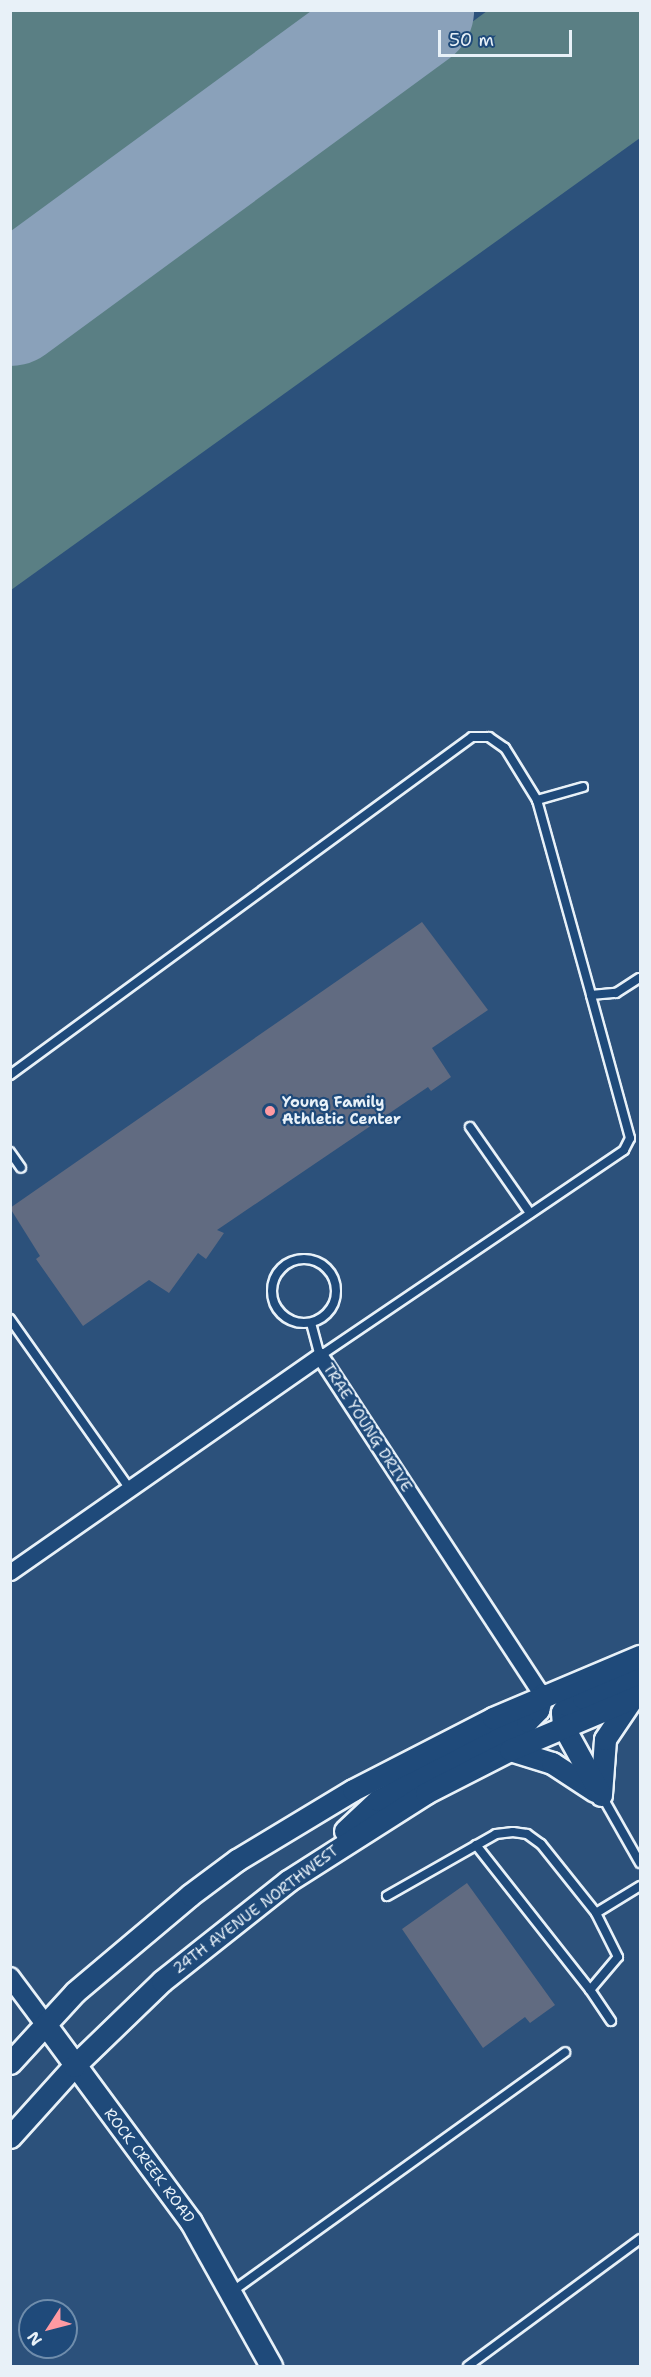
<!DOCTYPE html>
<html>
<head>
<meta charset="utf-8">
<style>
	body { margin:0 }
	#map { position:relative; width:651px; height:2377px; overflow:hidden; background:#2c517b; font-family:"Shantell Sans",sans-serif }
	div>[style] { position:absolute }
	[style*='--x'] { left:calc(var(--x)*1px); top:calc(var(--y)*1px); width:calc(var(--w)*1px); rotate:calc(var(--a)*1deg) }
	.green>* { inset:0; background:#5a7f84 }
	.runway>* { height:120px; margin:-60px; padding:0 60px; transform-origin:60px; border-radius:60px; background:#8aa1ba }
	.building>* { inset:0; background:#616b81 }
	.roads { filter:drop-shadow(2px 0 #e8f1f8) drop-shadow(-2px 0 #e8f1f8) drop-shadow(0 2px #e8f1f8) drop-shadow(0 -2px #e8f1f8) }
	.service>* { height:8px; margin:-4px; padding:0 4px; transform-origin:4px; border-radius:4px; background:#1f4a7a }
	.service>.ring { margin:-4px; padding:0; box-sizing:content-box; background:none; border:8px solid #1f4a7a; border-radius:50% }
	.minor>* { height:15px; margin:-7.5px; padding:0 7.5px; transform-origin:7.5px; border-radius:7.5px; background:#1f4a7a }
	.tertiary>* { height:18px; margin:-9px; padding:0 9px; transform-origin:9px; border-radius:9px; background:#1f4a7a }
	.secondary>* { height:21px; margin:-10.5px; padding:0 10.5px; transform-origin:10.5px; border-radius:10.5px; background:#1f4a7a }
	.dots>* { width:16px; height:16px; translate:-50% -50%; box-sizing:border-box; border:3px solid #1f4a7a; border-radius:50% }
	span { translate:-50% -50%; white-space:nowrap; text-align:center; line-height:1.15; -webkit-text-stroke:4.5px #1f4a7a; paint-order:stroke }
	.poi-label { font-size:15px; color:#e8f1f8; font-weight:700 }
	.left { translate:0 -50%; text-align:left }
	.street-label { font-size:15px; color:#e8f1f8 }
	.frame { position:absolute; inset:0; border:12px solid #e8f1f8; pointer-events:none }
	.north { position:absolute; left:18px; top:2299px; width:60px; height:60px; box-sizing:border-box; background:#1f4a7a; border:2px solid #6f8dac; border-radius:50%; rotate:234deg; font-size:16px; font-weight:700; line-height:24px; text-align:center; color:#e8f1f8 }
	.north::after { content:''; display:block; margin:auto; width:21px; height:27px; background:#ff9aa2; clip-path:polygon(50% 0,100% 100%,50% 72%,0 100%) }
	.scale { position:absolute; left:438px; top:30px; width:134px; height:27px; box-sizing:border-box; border:3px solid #e8f1f8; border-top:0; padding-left:8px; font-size:18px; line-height:21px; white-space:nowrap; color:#e8f1f8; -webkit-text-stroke:4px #1f4a7a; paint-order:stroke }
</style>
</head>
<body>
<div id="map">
	<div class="green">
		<i style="clip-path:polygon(11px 10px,349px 10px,349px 11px,11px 260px)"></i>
		<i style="clip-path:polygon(487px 11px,640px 11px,640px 138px,11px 590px,11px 361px)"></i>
	</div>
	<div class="runway">
		<i style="--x:10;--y:306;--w:501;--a:-36.23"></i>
	</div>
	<div class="building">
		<i style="clip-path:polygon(422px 922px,488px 1010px,432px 1048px,451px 1077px,431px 1091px,428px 1087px,217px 1230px,224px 1233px,206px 1259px,198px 1253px,169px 1293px,149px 1280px,83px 1326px,36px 1259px,40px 1256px,10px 1208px)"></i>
		<i style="clip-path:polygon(467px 1883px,555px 2005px,530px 2023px,525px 2017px,483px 2048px,402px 1929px)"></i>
	</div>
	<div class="roads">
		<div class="service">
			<i style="--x:583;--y:787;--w:48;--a:164.2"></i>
			<i style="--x:537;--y:800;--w:202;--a:74.5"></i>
			<i style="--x:10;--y:1075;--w:572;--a:-36.19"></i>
			<i style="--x:472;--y:737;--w:17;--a:0"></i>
			<i style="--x:489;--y:737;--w:19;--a:35"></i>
			<i style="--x:505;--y:748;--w:61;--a:58.4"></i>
			<i style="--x:470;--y:1127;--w:105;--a:55.1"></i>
			<i style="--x:10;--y:1152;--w:19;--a:55"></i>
			<i class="ring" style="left:272px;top:1259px;width:56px;height:56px"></i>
			<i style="--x:10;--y:1319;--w:208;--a:54.8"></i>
			<i style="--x:311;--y:1323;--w:34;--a:75"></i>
			<i style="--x:320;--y:1356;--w:367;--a:-34.1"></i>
			<i style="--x:624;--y:1150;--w:13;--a:-63"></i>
			<i style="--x:630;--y:1138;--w:148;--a:-105.3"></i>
			<i style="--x:591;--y:995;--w:25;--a:-5"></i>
			<i style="--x:616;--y:993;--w:27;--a:-33"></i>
			<i style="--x:602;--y:1796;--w:77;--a:60.4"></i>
			<i style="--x:476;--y:1845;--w:184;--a:51.8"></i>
			<i style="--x:387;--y:1896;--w:125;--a:-29.6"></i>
			<i style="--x:496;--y:1834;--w:17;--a:-7"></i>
			<i style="--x:513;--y:1832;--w:14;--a:8"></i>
			<i style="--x:527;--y:1834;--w:17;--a:36"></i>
			<i style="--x:541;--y:1844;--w:88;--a:51.4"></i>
			<i style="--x:611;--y:2021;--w:37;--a:-124"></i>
			<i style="--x:590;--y:1990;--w:43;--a:-49.7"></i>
			<i style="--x:618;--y:1957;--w:49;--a:-116.6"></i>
			<i style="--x:596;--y:1913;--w:52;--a:-31.5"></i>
			<i style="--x:233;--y:2291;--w:409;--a:-35.7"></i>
			<i style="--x:468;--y:2366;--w:214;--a:-36.4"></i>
		</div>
		<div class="minor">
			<i style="--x:10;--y:1572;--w:378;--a:-34.9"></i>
			<i style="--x:320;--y:1356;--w:405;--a:56.8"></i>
		</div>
		<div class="tertiary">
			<i style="--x:10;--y:1977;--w:59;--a:53.3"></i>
		</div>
		<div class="secondary">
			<i style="--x:510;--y:1750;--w:44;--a:17.2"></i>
			<i style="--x:552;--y:1763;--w:51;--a:33.1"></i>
			<i style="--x:601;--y:1794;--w:55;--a:-85.8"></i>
			<i style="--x:605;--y:1739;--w:48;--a:-56"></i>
			<i style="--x:601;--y:1795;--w:79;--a:-118.8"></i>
			<i style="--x:563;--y:1726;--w:14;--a:-94"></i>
			<i style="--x:562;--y:1712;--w:9;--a:-54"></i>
			<i style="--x:567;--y:1705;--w:17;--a:-24"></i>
			<i style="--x:583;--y:1698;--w:61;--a:-20.2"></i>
			<i style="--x:345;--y:1831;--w:45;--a:-43.2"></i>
			<i style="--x:378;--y:1800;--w:169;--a:-27.9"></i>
			<i style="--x:527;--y:1721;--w:16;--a:-45"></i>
			<i style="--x:538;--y:1710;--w:16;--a:-75"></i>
			<i style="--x:45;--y:2024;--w:246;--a:53.6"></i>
			<i style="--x:191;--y:2222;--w:165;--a:60.9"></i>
			<i style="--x:10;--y:2063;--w:96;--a:-47.5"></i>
			<i style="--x:75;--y:1992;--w:150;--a:-40.1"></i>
			<i style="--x:190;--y:1895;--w:59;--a:-36.7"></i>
			<i style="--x:237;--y:1860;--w:135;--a:-31.1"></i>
			<i style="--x:353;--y:1790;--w:157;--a:-27.2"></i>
			<i style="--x:493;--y:1718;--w:160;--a:-22.9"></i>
			<i style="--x:10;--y:2137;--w:96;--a:-48"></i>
			<i style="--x:74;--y:2066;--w:122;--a:-44"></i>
			<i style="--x:162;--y:1981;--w:161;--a:-38.4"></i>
			<i style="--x:288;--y:1881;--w:164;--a:-32.5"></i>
			<i style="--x:426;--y:1793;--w:94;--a:-27.1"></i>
			<i style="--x:510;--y:1750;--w:141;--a:-22.9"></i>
		</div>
	</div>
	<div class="dots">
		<i style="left:270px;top:1111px;background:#ff9aa2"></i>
	</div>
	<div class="poi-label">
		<span class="left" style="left:282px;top:1111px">Young Family<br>Athletic Center</span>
	</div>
	<div class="street-label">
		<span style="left:367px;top:1428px;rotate:57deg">TRAE YOUNG DRIVE</span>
		<span style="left:256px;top:1910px;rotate:-37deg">24TH AVENUE NORTHWEST</span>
		<span style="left:149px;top:2166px;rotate:53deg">ROCK CREEK ROAD</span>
	</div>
	<div class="frame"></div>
	<div class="north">N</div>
	<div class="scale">50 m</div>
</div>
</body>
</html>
